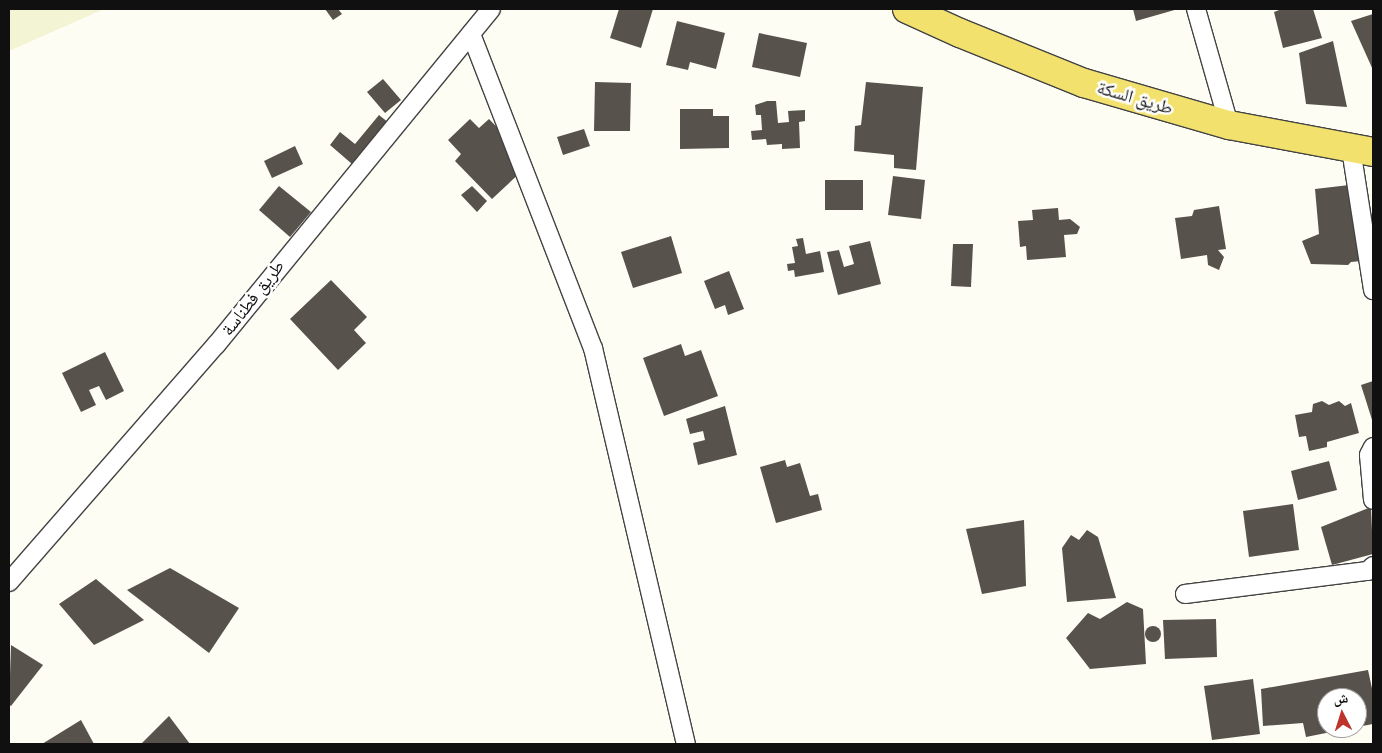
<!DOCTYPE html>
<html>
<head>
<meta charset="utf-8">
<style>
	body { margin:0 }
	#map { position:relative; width:1382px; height:753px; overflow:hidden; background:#fefdf3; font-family:"Times New Roman","Noto Naskh Arabic",serif }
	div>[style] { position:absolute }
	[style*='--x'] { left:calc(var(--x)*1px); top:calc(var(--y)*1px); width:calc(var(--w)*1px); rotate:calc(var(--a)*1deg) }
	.farmland>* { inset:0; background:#f3f4d3 }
	.building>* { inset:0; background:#58524c }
	.round { border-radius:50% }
	.roads { filter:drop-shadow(1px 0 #434343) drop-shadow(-1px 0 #434343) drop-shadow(0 1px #434343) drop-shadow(0 -1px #434343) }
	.street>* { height:18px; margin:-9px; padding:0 9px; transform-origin:9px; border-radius:9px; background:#fff }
	.primary>* { height:28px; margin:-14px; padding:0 14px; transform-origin:14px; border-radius:14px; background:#f3e16e }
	span { translate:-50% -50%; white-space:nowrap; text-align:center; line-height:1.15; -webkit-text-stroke:5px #fff; paint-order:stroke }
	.street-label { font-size:18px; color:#101010 }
	.frame { position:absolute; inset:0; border:10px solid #101010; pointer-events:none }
	.north { position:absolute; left:1317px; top:688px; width:50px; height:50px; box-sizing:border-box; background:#fff; border:1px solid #9f9f9f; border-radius:50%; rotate:355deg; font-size:14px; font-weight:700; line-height:20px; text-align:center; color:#101010 }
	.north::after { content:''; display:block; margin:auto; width:18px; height:22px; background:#bc342c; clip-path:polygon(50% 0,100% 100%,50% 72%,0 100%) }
</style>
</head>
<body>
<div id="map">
	<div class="farmland">
		<i style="clip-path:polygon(9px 9px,104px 9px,9px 51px)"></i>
	</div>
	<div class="building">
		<i style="clip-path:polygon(325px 9px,338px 9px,342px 14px,333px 20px)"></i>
		<i style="clip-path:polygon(619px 9px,653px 9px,641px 48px,610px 38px)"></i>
		<i style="clip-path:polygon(1133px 9px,1178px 9px,1136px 21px)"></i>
		<i style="clip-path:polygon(1282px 9px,1313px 9px,1322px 38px,1283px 48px,1274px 12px)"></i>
		<i style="clip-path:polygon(1373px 14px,1373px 70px,1351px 21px)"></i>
		<i style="clip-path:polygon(677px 21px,725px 33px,716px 69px,690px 62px,688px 70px,666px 65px)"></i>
		<i style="clip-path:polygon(759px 33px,807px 43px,800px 77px,752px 67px)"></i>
		<i style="clip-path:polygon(1333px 41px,1347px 107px,1306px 104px,1299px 53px)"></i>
		<i style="clip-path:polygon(383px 79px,401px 100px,385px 113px,367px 92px)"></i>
		<i style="clip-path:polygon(595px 82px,631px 83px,630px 131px,594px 131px)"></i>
		<i style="clip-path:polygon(866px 82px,923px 87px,916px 170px,894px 168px,894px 155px,854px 151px,855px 126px,861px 125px)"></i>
		<i style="clip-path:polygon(767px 101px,776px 101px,778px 123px,789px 122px,788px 111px,805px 110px,805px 121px,799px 122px,800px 148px,782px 149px,782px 144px,767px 145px,766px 139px,752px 140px,751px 131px,762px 130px,761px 115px,756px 115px,755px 105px)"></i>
		<i style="clip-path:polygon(680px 109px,713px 109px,713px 116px,729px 116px,729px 148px,680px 149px)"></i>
		<i style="clip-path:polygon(379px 115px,394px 127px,359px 170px,330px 145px,340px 132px,355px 144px)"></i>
		<i style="clip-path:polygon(470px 119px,479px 128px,489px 119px,514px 145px,507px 152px,524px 169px,492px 199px,455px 161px,461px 154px,448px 140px)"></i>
		<i style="clip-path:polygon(584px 129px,590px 146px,563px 155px,557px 137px)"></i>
		<i style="clip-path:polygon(295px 146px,303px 164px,272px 178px,264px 161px)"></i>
		<i style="clip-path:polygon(893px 176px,925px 180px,921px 219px,888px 215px)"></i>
		<i style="clip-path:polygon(825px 180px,863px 180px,863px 210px,825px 210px)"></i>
		<i style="clip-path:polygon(1358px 184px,1363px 229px,1373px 228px,1372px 260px,1351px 262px,1348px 265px,1311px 264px,1302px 241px,1319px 234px,1315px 189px)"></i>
		<i style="clip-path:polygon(279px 186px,311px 212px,290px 237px,259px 210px)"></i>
		<i style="clip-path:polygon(472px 186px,487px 201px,477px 212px,461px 195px)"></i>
		<i style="clip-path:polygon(1219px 206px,1226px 249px,1218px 250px,1224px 257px,1219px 270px,1208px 265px,1207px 255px,1181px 259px,1175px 218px,1192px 216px,1194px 210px)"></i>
		<i style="clip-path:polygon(1058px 208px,1059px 220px,1070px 219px,1080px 227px,1077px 234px,1064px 235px,1066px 257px,1027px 260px,1026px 246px,1020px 247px,1018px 221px,1033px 220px,1032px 210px)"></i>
		<i style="clip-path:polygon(671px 236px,682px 273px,633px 288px,621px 252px)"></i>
		<i style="clip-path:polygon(803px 238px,806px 254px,820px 251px,824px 272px,795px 277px,794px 270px,788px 271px,787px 264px,795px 263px,792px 247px,798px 246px,796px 239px)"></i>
		<i style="clip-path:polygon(870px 241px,881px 284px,838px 295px,827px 252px,839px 250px,844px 267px,854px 264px,849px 246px)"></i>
		<i style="clip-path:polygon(953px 244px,973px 244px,971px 287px,951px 286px)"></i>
		<i style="clip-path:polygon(729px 271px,744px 309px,728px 315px,725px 305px,715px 309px,704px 281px)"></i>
		<i style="clip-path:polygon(331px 280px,367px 317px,354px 330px,366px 343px,338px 370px,290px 319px)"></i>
		<i style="clip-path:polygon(681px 344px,685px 356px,701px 350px,718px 396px,664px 416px,643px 358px)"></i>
		<i style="clip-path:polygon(105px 352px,124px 391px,106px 400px,99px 386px,89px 390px,96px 405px,81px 412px,62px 373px)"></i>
		<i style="clip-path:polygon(1373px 381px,1373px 423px,1361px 385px)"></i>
		<i style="clip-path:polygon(1322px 401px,1329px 405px,1339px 401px,1345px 406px,1351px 403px,1359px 433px,1327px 442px,1327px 447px,1309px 451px,1306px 436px,1299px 437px,1295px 415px,1312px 412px,1313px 404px)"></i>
		<i style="clip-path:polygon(725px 406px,737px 455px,698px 465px,693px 443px,705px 440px,703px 431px,690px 434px,686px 419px)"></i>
		<i style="clip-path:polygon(785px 460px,787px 467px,800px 463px,810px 496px,818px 494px,822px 510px,776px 523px,760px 467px)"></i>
		<i style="clip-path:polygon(1329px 461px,1337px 490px,1298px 500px,1291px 471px)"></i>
		<i style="clip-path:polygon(1293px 504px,1299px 550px,1249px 557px,1243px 511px)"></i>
		<i style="clip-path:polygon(1371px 507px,1373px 554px,1332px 565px,1321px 527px)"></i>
		<i style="clip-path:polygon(1024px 520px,1026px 586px,982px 594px,966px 529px)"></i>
		<i style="clip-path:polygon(1087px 530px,1098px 537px,1116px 598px,1067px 602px,1062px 548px,1071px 535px,1079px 540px)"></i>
		<i style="clip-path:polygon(170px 568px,239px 608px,209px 653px,127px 590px)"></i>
		<i style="clip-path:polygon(96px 579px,144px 620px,94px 645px,59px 604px)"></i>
		<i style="clip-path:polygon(1127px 602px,1143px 609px,1146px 664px,1090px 669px,1066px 638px,1088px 613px,1100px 619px)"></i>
		<i style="clip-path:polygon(1216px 619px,1217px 657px,1165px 659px,1163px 620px)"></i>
		<i class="round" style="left:1145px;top:626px;width:16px;height:16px"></i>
		<i style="clip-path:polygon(11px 645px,43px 665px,11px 706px,9px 705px)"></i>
		<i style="clip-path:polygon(1368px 670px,1373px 693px,1373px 724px,1357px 727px,1357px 698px,1327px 698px,1327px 728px,1346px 729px,1306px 737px,1303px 723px,1263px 726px,1261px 689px)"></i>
		<i style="clip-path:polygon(1253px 679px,1260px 734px,1212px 740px,1204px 686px)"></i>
		<i style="clip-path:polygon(169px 716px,190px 744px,141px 744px)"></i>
		<i style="clip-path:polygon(81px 720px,94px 744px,42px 744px)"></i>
	</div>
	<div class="roads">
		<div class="street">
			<i style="--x:1196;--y:9;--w:121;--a:74.1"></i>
			<i style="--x:471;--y:34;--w:337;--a:68.8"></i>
			<i style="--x:593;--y:348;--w:407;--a:76.8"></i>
			<i style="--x:1351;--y:149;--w:143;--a:81.1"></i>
			<i style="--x:1373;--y:447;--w:9;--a:117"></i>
			<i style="--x:1369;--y:455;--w:45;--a:84.9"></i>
			<i style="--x:9;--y:582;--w:315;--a:-48.9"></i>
			<i style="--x:216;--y:345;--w:434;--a:-50.7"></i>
			<i style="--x:1185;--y:594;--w:184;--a:-7.2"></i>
			<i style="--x:1368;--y:571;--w:7;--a:-45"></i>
		</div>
		<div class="primary">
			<i style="--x:907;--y:9;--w:58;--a:24.4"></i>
			<i style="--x:960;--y:33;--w:134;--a:22"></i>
			<i style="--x:1084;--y:83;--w:151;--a:16.2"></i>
			<i style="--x:1229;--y:125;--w:147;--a:10.6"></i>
		</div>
	</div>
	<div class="street-label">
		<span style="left:1135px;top:98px;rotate:16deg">طريق السكة</span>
		<span style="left:253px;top:298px;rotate:-52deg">طريق فطناسة</span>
	</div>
	<div class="frame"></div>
	<div class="north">ش</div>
</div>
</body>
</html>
